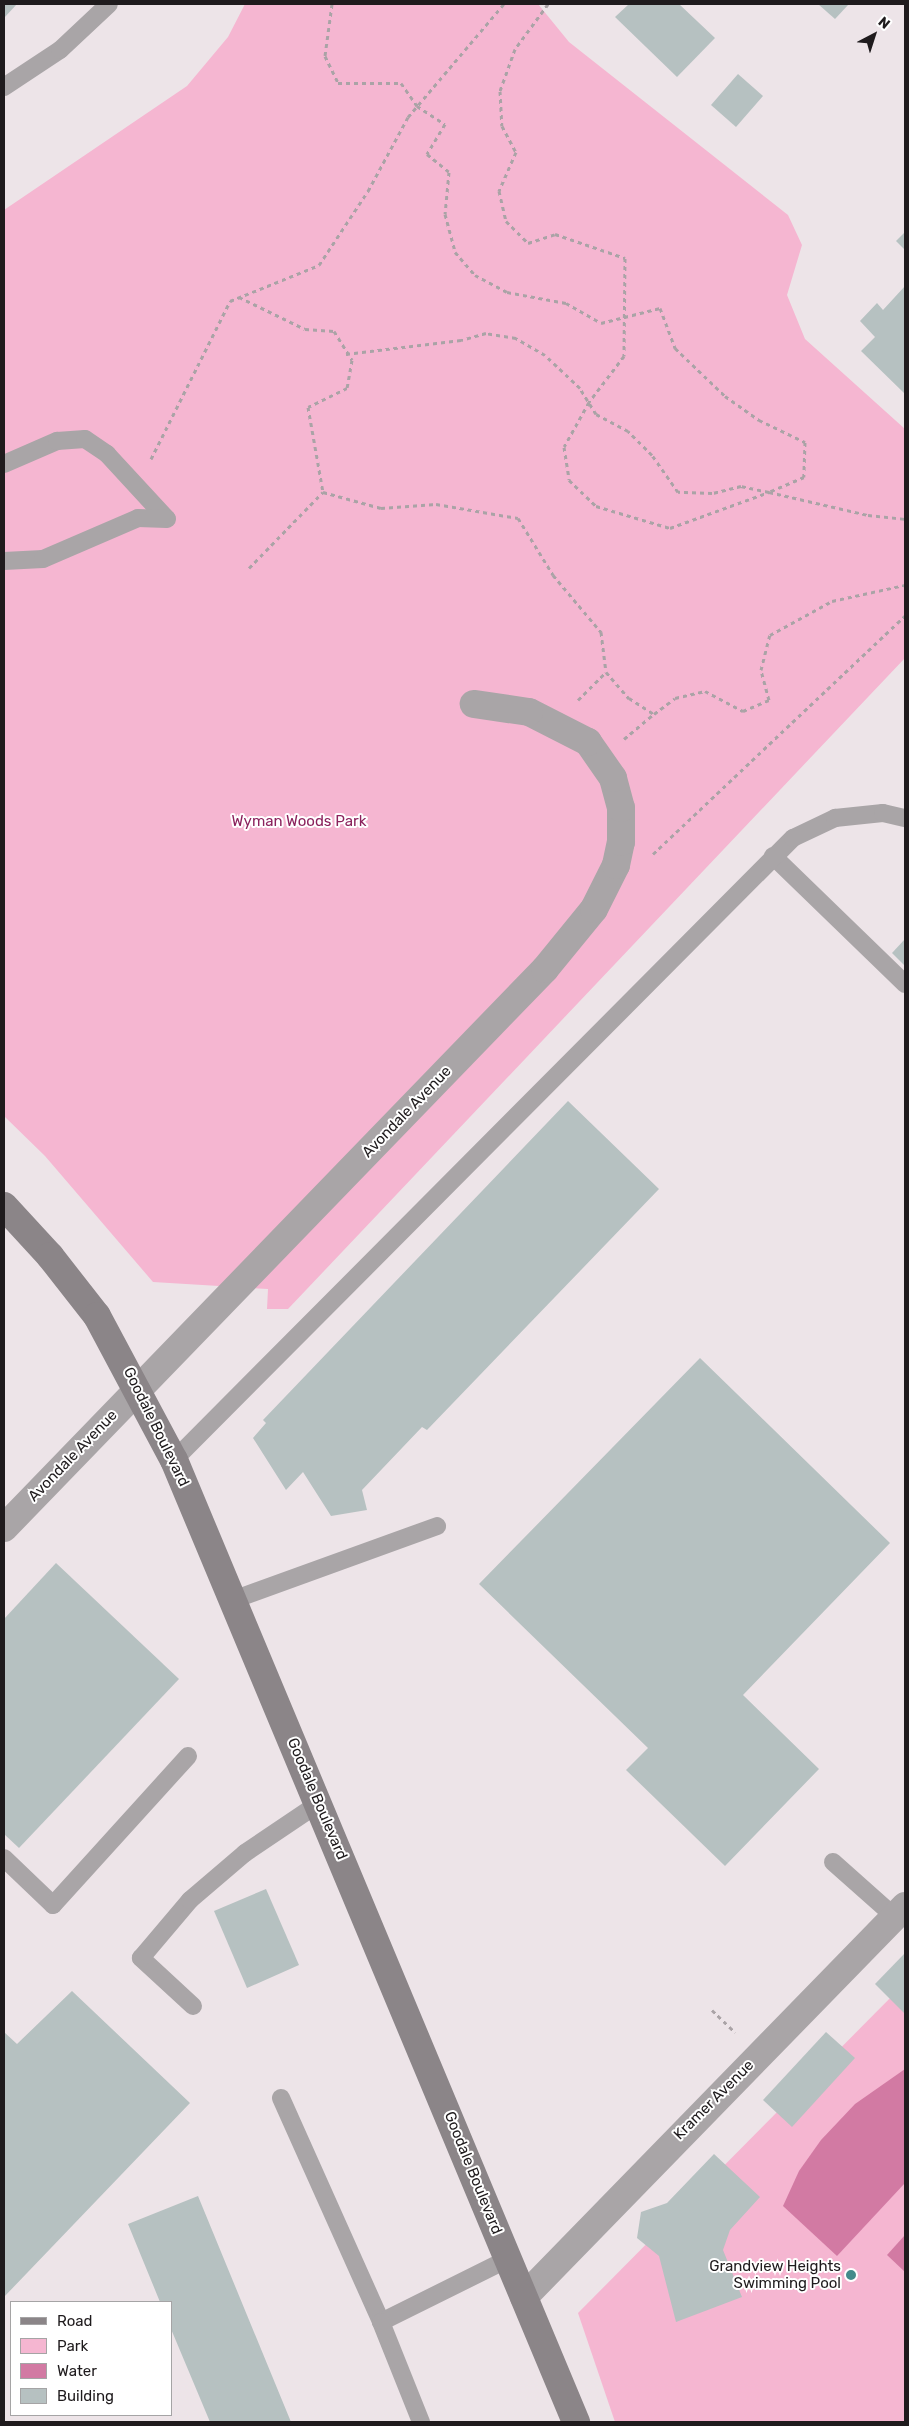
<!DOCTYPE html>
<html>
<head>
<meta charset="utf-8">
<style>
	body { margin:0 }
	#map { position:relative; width:909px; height:2426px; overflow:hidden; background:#ede4e8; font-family:Rubik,sans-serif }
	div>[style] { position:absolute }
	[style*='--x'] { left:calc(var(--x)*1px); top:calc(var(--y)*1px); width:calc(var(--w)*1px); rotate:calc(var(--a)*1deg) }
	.green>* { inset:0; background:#f5b6d1 }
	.water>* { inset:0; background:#d27aa3 }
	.building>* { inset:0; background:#b6c1c1 }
	.path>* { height:3px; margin-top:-1.5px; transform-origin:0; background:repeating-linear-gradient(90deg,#aaa3a6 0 4px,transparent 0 8px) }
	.lane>* { height:18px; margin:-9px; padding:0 9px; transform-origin:9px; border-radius:9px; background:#a9a5a7 }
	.street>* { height:28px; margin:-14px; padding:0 14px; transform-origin:14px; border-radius:14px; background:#a9a5a7 }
	.secondary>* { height:28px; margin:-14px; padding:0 14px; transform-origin:14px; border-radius:14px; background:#8b8588 }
	.dots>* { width:14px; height:14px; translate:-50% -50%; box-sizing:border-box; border:2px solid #fff; border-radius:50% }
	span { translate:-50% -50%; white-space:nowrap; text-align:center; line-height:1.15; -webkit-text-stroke:4px #fff; paint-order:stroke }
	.park-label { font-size:15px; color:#8b225d }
	.street-label { font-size:15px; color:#1f1b1d }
	.poi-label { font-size:15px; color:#1f1b1d }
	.right { translate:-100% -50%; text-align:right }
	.frame { position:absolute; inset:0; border:5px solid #1f1b1d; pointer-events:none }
	.legend { position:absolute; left:10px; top:2301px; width:162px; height:115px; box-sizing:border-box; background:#fff; border:1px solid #a5a4a5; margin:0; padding:6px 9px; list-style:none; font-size:15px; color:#1f1b1d }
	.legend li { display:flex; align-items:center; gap:10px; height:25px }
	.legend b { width:25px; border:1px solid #a5a4a5 }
	.north { position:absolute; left:849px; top:10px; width:50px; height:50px; -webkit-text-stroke:4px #fff; paint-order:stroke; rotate:40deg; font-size:14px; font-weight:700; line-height:20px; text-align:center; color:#1f1b1d }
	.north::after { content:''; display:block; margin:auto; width:18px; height:22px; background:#1f1b1d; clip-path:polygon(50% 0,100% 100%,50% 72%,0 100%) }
</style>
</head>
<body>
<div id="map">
	<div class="green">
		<i style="clip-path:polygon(245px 4px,538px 4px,569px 42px,788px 215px,802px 245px,787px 295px,805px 339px,905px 429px,905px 658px,288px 1309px,267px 1309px,268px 1289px,153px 1282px,45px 1156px,4px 1116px,4px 210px,187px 86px,228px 37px)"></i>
		<i style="clip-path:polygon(905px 1983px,905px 2422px,615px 2422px,578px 2313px)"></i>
	</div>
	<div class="water">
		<i style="clip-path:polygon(905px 2069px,905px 2183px,837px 2256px,783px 2206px,799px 2171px,821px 2140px,855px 2104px)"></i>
		<i style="clip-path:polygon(905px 2235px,905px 2272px,887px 2255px)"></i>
	</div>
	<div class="building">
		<i style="clip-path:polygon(4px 4px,17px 4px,4px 18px)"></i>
		<i style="clip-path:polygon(629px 4px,679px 4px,715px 38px,677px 77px,615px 17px)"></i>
		<i style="clip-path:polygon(818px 4px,849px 4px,835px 19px)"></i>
		<i style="clip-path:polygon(738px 74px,763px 96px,736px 127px,711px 105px)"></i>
		<i style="clip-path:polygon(905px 232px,905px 250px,896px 241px)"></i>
		<i style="clip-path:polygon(905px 286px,905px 392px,904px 393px,861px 351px,875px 337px,860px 321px,877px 303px,883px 310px)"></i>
		<i style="clip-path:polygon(905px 939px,905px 966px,892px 953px)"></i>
		<i style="clip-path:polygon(568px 1101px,659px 1189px,427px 1430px,422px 1427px,362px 1490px,367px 1510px,331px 1516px,303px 1472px,286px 1490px,253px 1438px,266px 1423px,263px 1420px)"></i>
		<i style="clip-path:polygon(700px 1358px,890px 1543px,743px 1695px,819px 1769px,725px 1866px,626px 1770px,648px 1748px,479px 1584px)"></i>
		<i style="clip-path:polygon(56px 1563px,179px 1679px,19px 1848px,4px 1834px,4px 1619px)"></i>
		<i style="clip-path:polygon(266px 1889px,299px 1965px,247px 1988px,214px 1911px)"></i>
		<i style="clip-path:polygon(905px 1953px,905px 2014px,875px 1984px)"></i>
		<i style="clip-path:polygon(72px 1991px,190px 2103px,4px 2297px,4px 2032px,17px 2044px)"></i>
		<i style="clip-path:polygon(826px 2032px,855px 2058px,792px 2127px,763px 2100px)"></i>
		<i style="clip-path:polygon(714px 2154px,760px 2197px,730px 2230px,723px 2250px,742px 2297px,676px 2322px,659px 2256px,637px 2238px,641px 2212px,667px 2203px)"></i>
		<i style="clip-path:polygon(198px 2196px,291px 2422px,210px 2422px,171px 2329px,171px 2302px,160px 2302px,128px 2224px)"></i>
	</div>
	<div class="path">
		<i style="--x:332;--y:4;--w:52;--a:97.7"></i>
		<i style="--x:325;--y:56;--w:30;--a:64"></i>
		<i style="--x:338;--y:83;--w:63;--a:0"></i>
		<i style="--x:401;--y:83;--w:28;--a:55"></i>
		<i style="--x:417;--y:106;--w:33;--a:33"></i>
		<i style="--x:445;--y:124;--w:35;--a:121"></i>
		<i style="--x:427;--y:154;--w:28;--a:39"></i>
		<i style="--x:449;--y:172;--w:42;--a:95.4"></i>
		<i style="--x:445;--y:214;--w:39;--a:75"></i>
		<i style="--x:455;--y:252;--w:30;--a:49"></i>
		<i style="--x:475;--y:275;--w:36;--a:28"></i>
		<i style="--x:507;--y:292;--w:60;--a:10.6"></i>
		<i style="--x:566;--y:303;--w:40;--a:29.7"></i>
		<i style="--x:601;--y:323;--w:61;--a:-14.3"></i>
		<i style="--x:660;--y:308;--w:43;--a:69.4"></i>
		<i style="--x:675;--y:348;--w:69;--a:43.8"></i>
		<i style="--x:725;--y:396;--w:42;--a:35.2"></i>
		<i style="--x:759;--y:420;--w:51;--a:25.6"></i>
		<i style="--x:805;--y:442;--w:35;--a:92"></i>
		<i style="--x:804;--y:477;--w:38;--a:157"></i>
		<i style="--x:769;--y:492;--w:29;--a:-168"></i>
		<i style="--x:741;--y:486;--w:30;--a:166"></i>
		<i style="--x:712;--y:493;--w:34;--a:-178"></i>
		<i style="--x:678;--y:492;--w:45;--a:-125.1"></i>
		<i style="--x:652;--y:455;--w:34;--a:-135"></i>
		<i style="--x:628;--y:431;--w:36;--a:-152"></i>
		<i style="--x:596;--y:414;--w:31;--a:-122"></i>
		<i style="--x:580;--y:388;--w:48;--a:-136.7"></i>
		<i style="--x:545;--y:355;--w:34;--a:-150"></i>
		<i style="--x:516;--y:338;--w:30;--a:-171"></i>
		<i style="--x:486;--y:333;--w:26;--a:164"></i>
		<i style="--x:461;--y:340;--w:116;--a:173.1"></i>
		<i style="--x:548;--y:4;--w:56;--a:126.3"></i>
		<i style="--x:515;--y:49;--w:45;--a:109.7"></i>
		<i style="--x:500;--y:91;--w:35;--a:87"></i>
		<i style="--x:502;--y:126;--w:30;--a:62"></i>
		<i style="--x:516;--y:152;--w:43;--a:113.6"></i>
		<i style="--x:499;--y:191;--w:31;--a:77"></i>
		<i style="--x:506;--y:221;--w:31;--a:45"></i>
		<i style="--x:528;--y:243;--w:28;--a:-18"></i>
		<i style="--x:555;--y:234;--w:74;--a:18.9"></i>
		<i style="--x:625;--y:258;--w:98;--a:90.6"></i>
		<i style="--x:624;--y:356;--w:58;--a:127.3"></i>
		<i style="--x:589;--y:402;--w:51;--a:119.1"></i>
		<i style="--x:564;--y:447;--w:33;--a:81"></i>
		<i style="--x:569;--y:480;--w:37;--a:44"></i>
		<i style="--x:596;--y:506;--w:77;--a:16.6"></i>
		<i style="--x:670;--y:528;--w:105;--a:-20"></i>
		<i style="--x:769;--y:492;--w:102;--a:13.1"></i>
		<i style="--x:868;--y:515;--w:37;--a:6"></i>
		<i style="--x:239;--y:297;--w:73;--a:25.9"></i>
		<i style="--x:305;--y:329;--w:29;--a:4"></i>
		<i style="--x:334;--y:331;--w:34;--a:58"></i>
		<i style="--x:352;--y:360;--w:28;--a:100"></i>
		<i style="--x:347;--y:388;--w:43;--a:154"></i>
		<i style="--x:308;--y:407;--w:86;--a:80"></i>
		<i style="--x:323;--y:492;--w:60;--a:15.4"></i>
		<i style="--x:381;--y:508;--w:55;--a:-4.2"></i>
		<i style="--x:436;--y:504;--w:83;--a:9.7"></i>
		<i style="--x:518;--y:518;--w:67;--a:58.4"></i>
		<i style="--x:553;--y:575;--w:75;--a:49.9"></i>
		<i style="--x:601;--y:632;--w:40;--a:82.9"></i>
		<i style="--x:606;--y:672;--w:35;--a:49"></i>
		<i style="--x:629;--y:698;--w:30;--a:33"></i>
		<i style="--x:654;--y:714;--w:26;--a:-37"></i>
		<i style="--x:675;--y:698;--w:31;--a:-13"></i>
		<i style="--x:705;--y:691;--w:43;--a:27.8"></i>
		<i style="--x:743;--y:711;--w:28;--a:-23"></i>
		<i style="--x:769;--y:700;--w:31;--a:-105"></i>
		<i style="--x:761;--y:670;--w:36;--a:-76"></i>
		<i style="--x:770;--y:635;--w:71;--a:-28.7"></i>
		<i style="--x:832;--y:601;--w:75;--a:-12.4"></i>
		<i style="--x:151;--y:459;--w:177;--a:-63.4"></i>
		<i style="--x:230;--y:301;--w:96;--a:-22"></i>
		<i style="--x:319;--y:265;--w:89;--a:-56.5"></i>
		<i style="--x:368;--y:191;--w:84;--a:-61.6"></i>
		<i style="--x:408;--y:117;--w:148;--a:-49.7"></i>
		<i style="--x:249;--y:568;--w:106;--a:-45.8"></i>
		<i style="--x:578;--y:700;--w:40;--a:-45"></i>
		<i style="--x:624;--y:739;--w:39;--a:-40"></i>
		<i style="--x:653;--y:854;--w:347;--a:-43.4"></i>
		<i style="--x:712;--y:2010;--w:32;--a:44"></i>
	</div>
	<div class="lane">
		<i style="--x:4;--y:87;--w:67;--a:-33.5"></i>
		<i style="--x:60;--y:50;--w:67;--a:-43.2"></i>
		<i style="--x:4;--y:464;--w:58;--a:-23.5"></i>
		<i style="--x:57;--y:441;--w:28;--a:-4"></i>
		<i style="--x:85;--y:439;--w:27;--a:34"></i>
		<i style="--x:107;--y:454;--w:88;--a:47.3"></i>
		<i style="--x:4;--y:561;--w:39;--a:-3"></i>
		<i style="--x:43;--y:559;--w:103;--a:-23.3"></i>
		<i style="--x:138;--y:518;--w:29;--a:2"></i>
		<i style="--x:773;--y:856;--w:184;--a:44.1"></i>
		<i style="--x:174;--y:1460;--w:878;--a:-45.14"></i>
		<i style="--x:793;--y:838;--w:47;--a:-25.5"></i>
		<i style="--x:835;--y:818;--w:48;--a:-5.9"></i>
		<i style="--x:883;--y:813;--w:23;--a:13"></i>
		<i style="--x:233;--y:1600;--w:217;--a:-19.9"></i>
		<i style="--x:4;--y:1858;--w:68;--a:43.8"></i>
		<i style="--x:53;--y:1905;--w:201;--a:-47.8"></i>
		<i style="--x:833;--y:1862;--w:83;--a:41.6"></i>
		<i style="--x:193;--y:2006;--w:71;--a:-137.3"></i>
		<i style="--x:141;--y:1958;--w:76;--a:-49.8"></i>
		<i style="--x:190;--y:1900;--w:72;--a:-40.5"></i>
		<i style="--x:245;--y:1853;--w:89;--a:-34"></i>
		<i style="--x:281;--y:2098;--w:245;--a:65.9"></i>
		<i style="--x:381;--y:2322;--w:142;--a:-26.4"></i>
		<i style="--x:381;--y:2322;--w:108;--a:68.2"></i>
	</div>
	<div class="street">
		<i style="--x:4;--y:1528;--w:778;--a:-45.94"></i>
		<i style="--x:545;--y:969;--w:77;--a:-50.8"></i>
		<i style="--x:594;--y:909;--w:49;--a:-63.4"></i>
		<i style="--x:616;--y:865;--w:24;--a:-78"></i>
		<i style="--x:621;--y:842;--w:34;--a:-90"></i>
		<i style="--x:621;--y:808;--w:31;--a:-105"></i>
		<i style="--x:613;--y:778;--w:44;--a:-124.8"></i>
		<i style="--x:588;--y:742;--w:66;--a:-153"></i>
		<i style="--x:529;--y:712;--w:56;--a:-171.7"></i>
		<i style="--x:524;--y:2297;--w:546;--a:-45.74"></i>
	</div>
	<div class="secondary">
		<i style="--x:4;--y:1206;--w:68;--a:47.4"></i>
		<i style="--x:50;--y:1256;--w:76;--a:51.9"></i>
		<i style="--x:97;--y:1316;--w:163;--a:61.9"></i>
		<i style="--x:174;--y:1460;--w:1043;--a:67.32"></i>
	</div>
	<div class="dots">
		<i style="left:851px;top:2275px;background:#438b8b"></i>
	</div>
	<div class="park-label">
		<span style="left:299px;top:822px">Wyman Woods Park</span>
	</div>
	<div class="street-label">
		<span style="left:407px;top:1112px;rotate:-46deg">Avondale Avenue</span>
		<span style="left:156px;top:1427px;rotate:64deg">Goodale Boulevard</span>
		<span style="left:73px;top:1456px;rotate:-46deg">Avondale Avenue</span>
		<span style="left:317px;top:1799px;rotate:67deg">Goodale Boulevard</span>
		<span style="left:714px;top:2100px;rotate:-45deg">Kramer Avenue</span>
		<span style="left:473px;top:2173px;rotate:68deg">Goodale Boulevard</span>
	</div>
	<div class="poi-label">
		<span class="right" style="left:841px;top:2275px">Grandview Heights<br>Swimming Pool</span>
	</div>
	<div class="frame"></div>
	<ul class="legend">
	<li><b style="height:6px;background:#8b8588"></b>Road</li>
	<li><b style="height:14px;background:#f5b6d1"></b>Park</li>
	<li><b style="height:14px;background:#d27aa3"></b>Water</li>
	<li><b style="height:14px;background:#b6c1c1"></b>Building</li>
	</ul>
	<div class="north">N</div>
</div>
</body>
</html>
